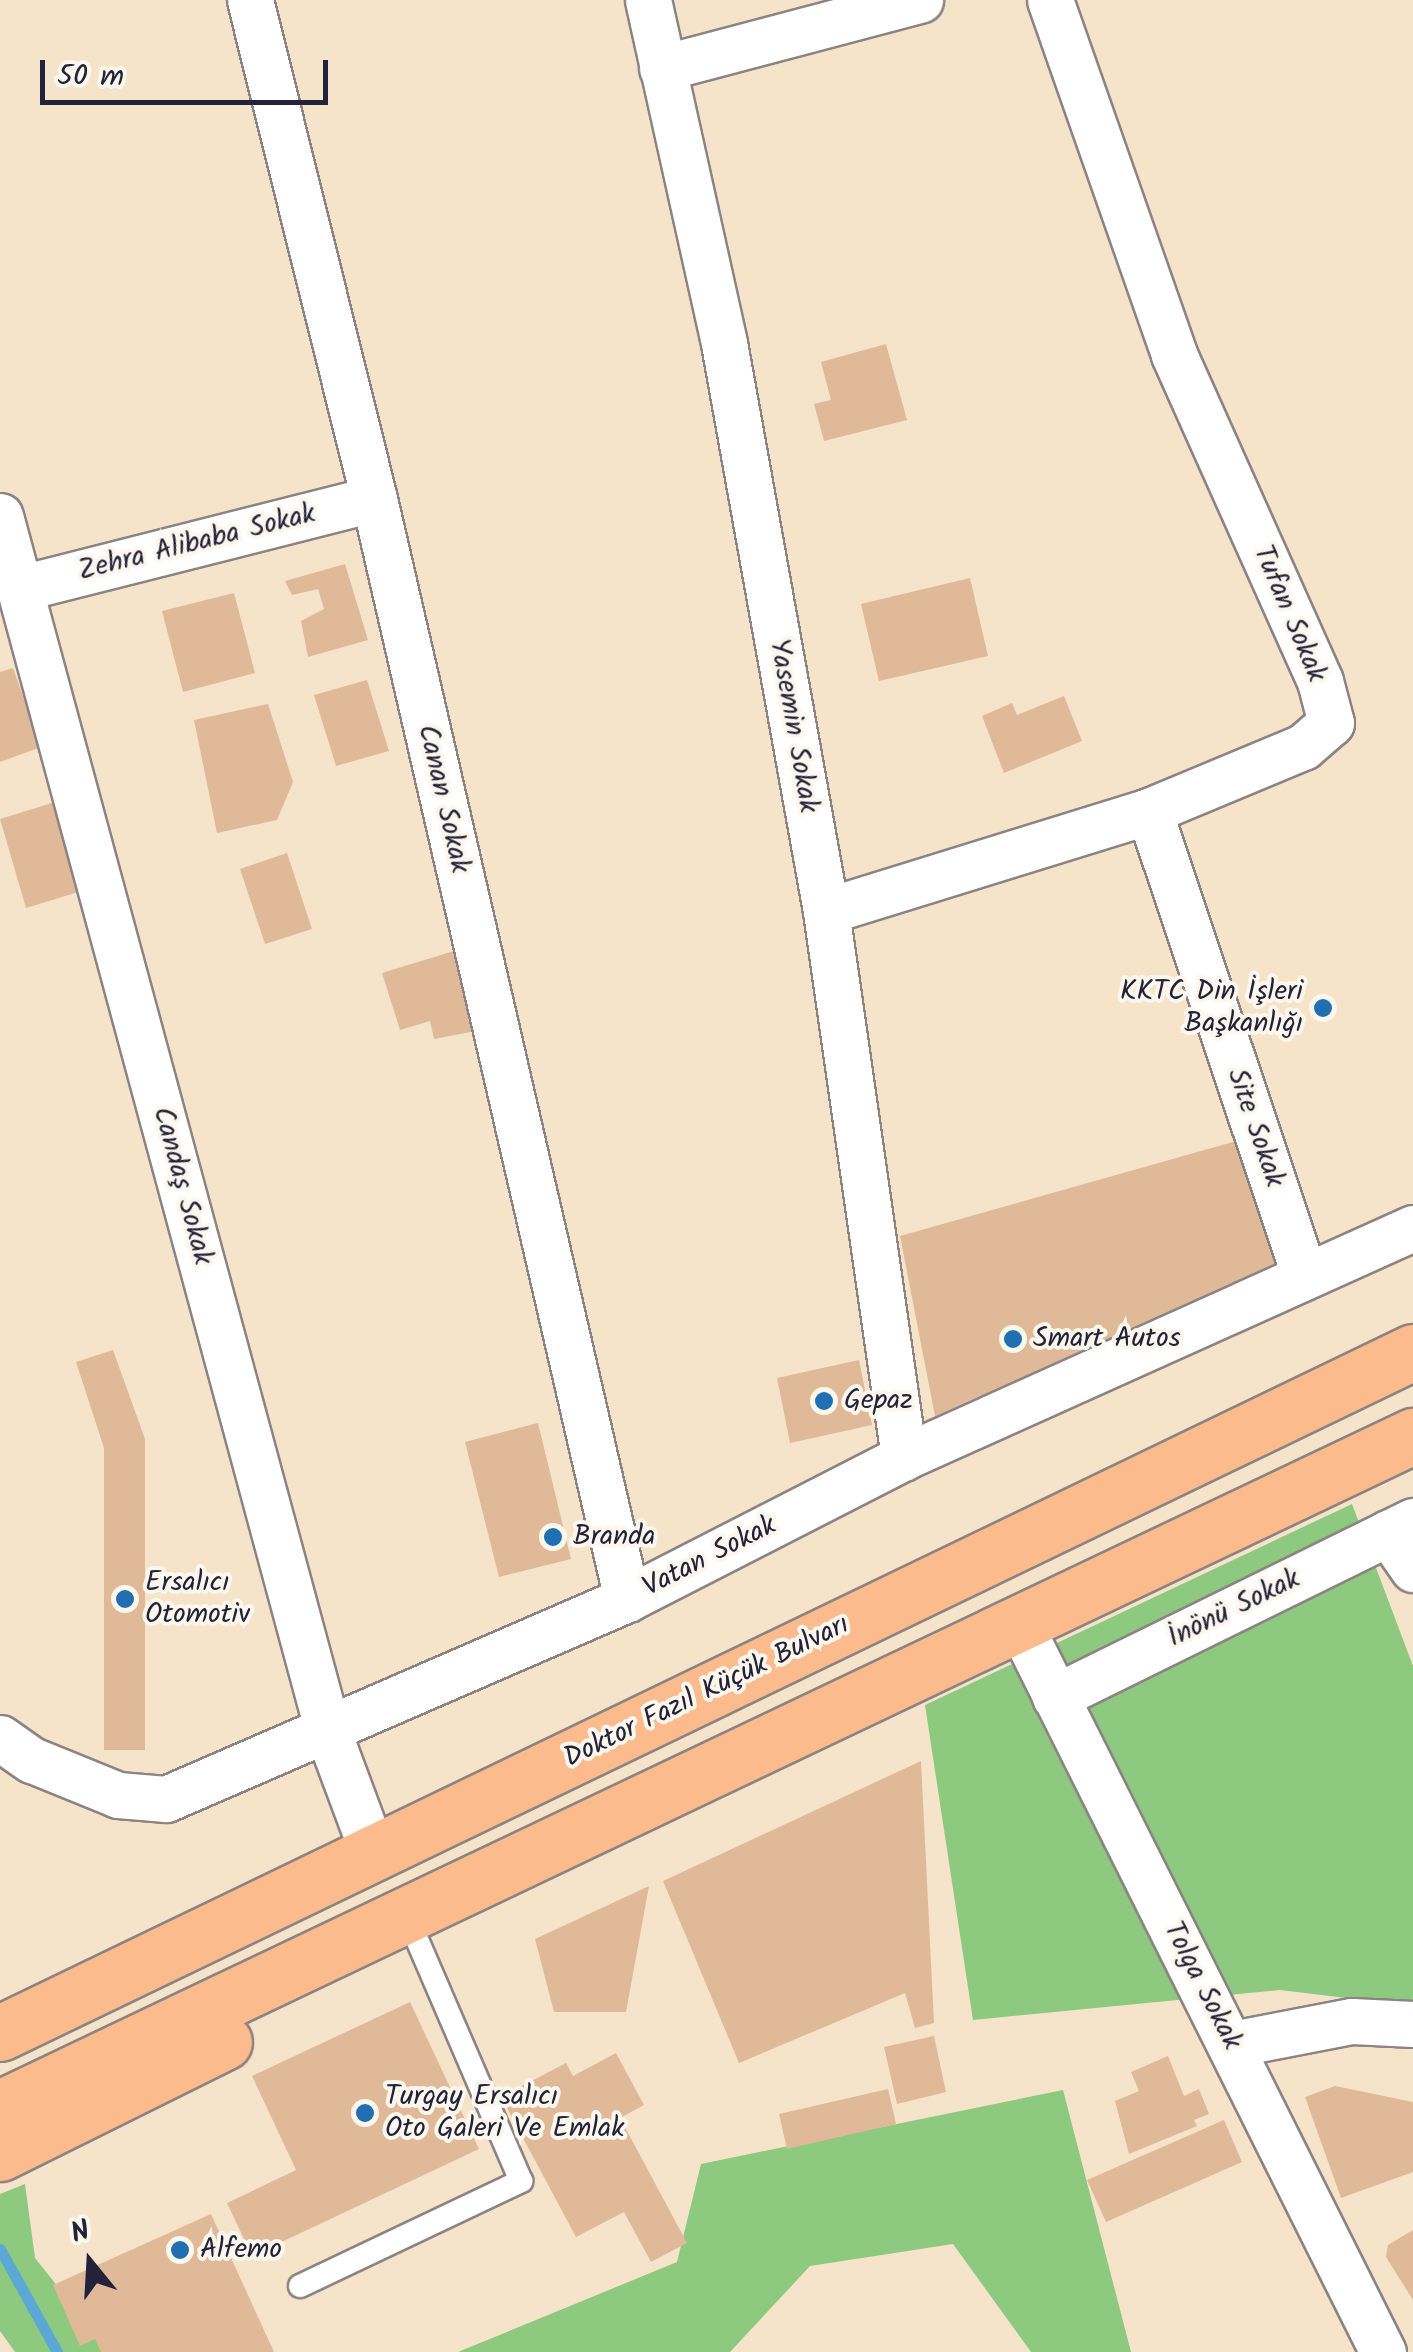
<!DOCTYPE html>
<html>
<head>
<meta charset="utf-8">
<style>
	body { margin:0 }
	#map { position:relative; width:1413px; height:2352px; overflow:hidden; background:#f5e4ca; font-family:Kalam,sans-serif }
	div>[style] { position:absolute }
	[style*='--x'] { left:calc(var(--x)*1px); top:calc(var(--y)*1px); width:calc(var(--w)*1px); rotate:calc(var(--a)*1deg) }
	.green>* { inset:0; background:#8dc97f }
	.stream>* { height:11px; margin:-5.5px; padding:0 5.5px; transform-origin:5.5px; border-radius:5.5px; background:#5ba8d4 }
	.building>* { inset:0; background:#e0b998 }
	.roads { filter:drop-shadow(2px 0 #8c8382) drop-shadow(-2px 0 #8c8382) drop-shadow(0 2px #8c8382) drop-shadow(0 -2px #8c8382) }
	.service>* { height:22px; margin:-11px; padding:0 11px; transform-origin:11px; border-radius:11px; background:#fff }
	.minor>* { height:45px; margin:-22.5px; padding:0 22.5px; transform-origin:22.5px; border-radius:22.5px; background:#fff }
	.trunk>* { height:55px; margin:-27.5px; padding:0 27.5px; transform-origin:27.5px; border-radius:27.5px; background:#fbbb8d }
	.dots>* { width:28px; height:28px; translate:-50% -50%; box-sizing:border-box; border:5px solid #fbf7ec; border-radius:50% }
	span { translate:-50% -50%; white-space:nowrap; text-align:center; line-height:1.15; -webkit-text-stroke:8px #fbf7ec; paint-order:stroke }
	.street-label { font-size:28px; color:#22223b }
	.poi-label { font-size:28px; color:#22223b }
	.right { translate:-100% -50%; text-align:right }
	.left { translate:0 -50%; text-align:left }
	.north { position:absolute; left:40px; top:2212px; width:100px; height:100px; -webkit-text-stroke:8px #fbf7ec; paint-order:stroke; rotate:342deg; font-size:28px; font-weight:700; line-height:40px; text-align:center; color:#22223b }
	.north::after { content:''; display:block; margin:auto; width:35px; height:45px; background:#22223b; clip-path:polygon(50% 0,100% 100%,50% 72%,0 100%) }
	.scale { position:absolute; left:40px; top:60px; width:288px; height:45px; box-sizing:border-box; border:5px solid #22223b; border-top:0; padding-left:12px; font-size:30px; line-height:35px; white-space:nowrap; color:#22223b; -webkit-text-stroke:8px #fbf7ec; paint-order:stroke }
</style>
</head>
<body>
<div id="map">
	<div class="green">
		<i style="clip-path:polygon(1352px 1504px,1413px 1666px,1413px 2006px,1280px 1990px,973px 2020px,925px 1705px)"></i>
		<i style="clip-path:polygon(1063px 2090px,1131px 2352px,1031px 2352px,953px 2244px,810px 2266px,730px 2352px,458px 2352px,677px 2262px,701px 2164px)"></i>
		<i style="clip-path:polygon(25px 2184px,35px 2258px,110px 2352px,15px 2352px,0 2331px,0 2194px)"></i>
	</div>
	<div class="stream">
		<i style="--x:0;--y:2249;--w:118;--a:61"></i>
	</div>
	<div class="building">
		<i style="clip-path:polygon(886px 344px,907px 420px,824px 441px,814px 404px,831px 400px,821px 362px)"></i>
		<i style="clip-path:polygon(345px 564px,368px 640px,308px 657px,301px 621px,324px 609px,318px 589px,292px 595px,285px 581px)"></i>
		<i style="clip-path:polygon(970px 578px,988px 656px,879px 681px,861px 604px)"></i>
		<i style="clip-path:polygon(234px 593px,255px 673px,183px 692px,162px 611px)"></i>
		<i style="clip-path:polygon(13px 668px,41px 747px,0 762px,0 672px)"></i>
		<i style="clip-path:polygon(367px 680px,389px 751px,336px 766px,314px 695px)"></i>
		<i style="clip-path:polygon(1064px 696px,1082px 741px,1004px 773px,982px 716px,1012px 703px,1017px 715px)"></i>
		<i style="clip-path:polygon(268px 704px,293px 782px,277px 820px,217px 833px,194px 720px)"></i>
		<i style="clip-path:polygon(68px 798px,95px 887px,26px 908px,0 819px)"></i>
		<i style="clip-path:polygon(287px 853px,312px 929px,265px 944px,240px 869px)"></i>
		<i style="clip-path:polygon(480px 943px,497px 1027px,434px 1039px,430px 1021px,400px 1030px,382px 973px)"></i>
		<i style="clip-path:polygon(1240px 1140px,1278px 1262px,935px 1416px,900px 1236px)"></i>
		<i style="clip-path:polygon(113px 1350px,145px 1439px,145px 1750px,104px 1750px,104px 1448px,76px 1362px)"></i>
		<i style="clip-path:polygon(859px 1360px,872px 1425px,790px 1443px,777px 1378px)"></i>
		<i style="clip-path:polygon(538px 1423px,571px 1559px,499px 1577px,465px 1442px)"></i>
		<i style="clip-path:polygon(921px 1761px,934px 2023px,915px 2028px,905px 1993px,739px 2063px,663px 1881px)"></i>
		<i style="clip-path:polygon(649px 1886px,626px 2012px,554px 2012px,535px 1939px)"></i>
		<i style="clip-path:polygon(410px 2002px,479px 2149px,252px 2256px,227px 2203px,296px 2170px,252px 2076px)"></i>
		<i style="clip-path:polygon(934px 2036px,946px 2092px,897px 2104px,884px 2047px)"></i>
		<i style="clip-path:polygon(616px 2053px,644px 2105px,620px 2118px,687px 2243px,651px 2262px,624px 2212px,576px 2237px,501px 2097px,566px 2063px,573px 2076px)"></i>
		<i style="clip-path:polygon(1168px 2056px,1184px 2096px,1199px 2089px,1209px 2114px,1194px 2120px,1197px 2126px,1129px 2154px,1115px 2101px,1139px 2091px,1131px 2072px)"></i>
		<i style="clip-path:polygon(1335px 2086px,1413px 2102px,1413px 2172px,1341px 2198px,1305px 2097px)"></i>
		<i style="clip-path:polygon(888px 2089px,896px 2124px,787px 2149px,779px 2114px)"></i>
		<i style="clip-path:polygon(1224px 2120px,1242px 2162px,1106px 2222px,1087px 2180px)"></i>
		<i style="clip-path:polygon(211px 2214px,274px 2352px,101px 2352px,95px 2339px,80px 2346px,53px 2285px)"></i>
		<i style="clip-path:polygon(1413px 2230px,1413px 2300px,1386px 2257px,1388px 2245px)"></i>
	</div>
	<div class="roads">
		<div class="service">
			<i style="--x:300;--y:2286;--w:245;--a:-25.4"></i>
			<i style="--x:521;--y:2181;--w:260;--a:-113.3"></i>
		</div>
		<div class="minor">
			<i style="--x:250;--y:0;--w:514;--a:76.04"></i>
			<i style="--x:374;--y:499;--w:1129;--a:77.05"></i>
			<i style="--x:648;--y:0;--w:351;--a:77.5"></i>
			<i style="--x:724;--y:343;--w:577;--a:79.82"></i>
			<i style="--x:826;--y:911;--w:552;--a:81.87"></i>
			<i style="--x:662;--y:68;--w:267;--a:-14.8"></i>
			<i style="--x:0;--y:516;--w:1259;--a:74.9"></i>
			<i style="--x:328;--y:1732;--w:129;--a:69.6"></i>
			<i style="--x:21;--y:588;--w:364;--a:-14.2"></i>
			<i style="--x:1149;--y:811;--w:487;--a:71.5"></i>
			<i style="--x:826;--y:911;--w:338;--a:-17.2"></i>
			<i style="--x:1149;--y:811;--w:167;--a:-22.6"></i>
			<i style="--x:1303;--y:747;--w:37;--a:-41"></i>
			<i style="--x:1331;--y:723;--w:43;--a:-104.7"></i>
			<i style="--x:1320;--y:681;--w:358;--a:-114.1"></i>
			<i style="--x:1174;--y:354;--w:375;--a:-109.3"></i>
			<i style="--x:1388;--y:1533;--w:44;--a:55.2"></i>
			<i style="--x:1019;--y:1623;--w:815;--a:63.47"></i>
			<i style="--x:1055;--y:1697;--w:399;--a:-26.2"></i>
			<i style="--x:0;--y:1738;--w:39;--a:35"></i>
			<i style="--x:32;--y:1760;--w:93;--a:22.1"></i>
			<i style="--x:118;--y:1795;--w:48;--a:4.8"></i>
			<i style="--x:166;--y:1799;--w:503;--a:-23.45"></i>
			<i style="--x:627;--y:1599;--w:311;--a:-27.1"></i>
			<i style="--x:904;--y:1457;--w:558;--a:-24.22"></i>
			<i style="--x:1232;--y:2044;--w:122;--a:-10.9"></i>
			<i style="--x:1352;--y:2021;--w:61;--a:2.8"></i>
		</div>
		<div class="trunk">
			<i style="--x:0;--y:2033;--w:1569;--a:-25.73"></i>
			<i style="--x:0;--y:2108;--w:1565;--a:-25.44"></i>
			<i style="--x:0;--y:2153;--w:250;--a:-26.4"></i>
		</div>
	</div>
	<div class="dots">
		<i style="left:1323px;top:1008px;background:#1f6fb2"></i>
		<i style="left:1013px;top:1339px;background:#1f6fb2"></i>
		<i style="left:824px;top:1401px;background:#1f6fb2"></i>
		<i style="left:553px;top:1537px;background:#1f6fb2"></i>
		<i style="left:125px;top:1599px;background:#1f6fb2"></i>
		<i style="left:365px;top:2113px;background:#1f6fb2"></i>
		<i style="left:180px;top:2250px;background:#1f6fb2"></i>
	</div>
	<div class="street-label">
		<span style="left:197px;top:543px;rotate:-14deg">Zehra Alibaba Sokak</span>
		<span style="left:1289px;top:614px;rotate:67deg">Tufan Sokak</span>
		<span style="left:793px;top:726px;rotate:80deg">Yasemin Sokak</span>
		<span style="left:443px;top:799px;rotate:77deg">Canan Sokak</span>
		<span style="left:1255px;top:1128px;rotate:71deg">Site Sokak</span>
		<span style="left:182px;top:1186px;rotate:75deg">Candaş Sokak</span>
		<span style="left:710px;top:1557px;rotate:-27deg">Vatan Sokak</span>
		<span style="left:1234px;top:1609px;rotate:-26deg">İnönü Sokak</span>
		<span style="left:707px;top:1692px;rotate:-26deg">Doktor Fazıl Küçük Bulvarı</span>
		<span style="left:1202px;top:1986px;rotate:63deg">Tolga Sokak</span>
	</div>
	<div class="poi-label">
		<span class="right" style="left:1303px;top:1008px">KKTC Din İşleri<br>Başkanlığı</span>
		<span class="left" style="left:1033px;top:1339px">Smart Autos</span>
		<span class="left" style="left:844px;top:1401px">Gepaz</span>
		<span class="left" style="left:573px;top:1537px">Branda</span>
		<span class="left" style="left:145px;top:1599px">Ersalıcı<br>Otomotiv</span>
		<span class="left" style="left:385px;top:2113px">Turgay Ersalıcı<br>Oto Galeri Ve Emlak</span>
		<span class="left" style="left:200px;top:2250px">Alfemo</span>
	</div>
	<div class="north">N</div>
	<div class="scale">50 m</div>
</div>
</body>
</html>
